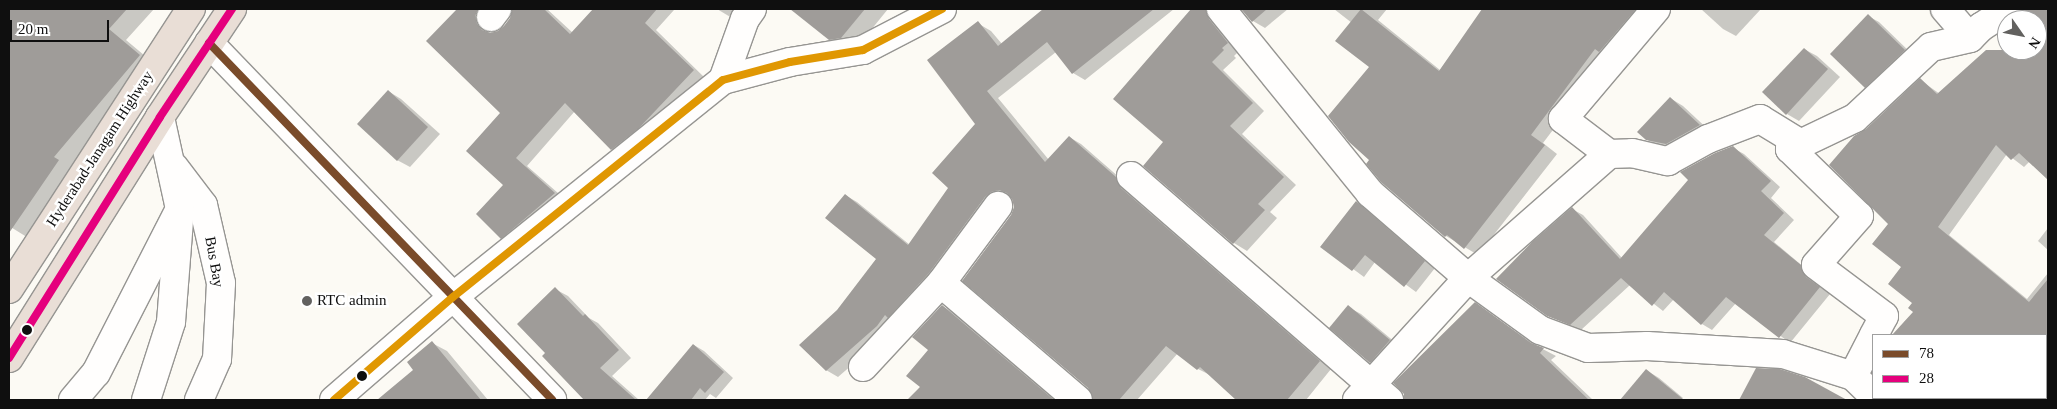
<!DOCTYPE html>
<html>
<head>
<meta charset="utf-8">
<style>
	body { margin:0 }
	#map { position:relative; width:2057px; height:409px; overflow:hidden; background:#fcfaf4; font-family:"Times New Roman",serif }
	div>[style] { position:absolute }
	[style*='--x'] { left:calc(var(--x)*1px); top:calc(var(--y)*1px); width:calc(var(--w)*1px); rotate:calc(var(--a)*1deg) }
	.shadow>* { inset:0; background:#0003 }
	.building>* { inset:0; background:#9f9c99 }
	.roads { filter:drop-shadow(1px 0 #969592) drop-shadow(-1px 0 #969592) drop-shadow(0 1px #969592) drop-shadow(0 -1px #969592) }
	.minor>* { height:28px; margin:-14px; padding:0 14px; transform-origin:14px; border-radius:14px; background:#fffefd }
	.highway>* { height:28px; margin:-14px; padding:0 14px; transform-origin:14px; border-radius:14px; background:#e9ded6 }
	.bus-1>* { height:8px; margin:-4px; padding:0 4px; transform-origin:4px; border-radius:4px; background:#7a4b2a }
	.bus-2>* { height:8px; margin:-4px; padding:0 4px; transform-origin:4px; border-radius:4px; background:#e5007d }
	.bus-3>* { height:8px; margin:-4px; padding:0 4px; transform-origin:4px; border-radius:4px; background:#e09702 }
	.dots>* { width:14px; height:14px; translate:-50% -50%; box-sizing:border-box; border:2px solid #fff; border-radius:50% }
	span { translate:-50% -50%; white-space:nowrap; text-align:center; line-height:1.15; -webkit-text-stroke:5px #fff; paint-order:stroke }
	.street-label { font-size:15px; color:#0f0f0f }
	.poi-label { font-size:15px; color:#0f0f0f }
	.left { translate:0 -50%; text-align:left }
	.frame { position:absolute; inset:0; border:10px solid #0f0f0f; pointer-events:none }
	.legend { position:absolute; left:1872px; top:334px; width:175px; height:65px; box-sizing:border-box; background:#fff; border:1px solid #9f9f9f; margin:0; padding:6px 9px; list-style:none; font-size:15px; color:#0f0f0f }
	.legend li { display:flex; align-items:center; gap:10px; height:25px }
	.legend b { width:25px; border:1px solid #9f9f9f }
	.north { position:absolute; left:1997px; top:10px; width:50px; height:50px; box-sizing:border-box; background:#fff; border:1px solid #9f9f9f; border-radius:50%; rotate:123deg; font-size:14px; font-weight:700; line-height:20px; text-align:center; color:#0f0f0f }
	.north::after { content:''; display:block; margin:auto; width:18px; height:22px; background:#62615f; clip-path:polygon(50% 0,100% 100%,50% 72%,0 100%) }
	.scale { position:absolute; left:10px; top:20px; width:99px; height:22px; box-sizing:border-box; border:2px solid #0f0f0f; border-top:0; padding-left:6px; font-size:15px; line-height:18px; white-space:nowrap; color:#0f0f0f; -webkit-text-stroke:4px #fff; paint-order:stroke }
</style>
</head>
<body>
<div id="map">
	<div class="shadow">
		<i style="clip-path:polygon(9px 9px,154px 9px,126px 40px,157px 66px,30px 239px,9px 226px)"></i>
		<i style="clip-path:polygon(459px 9px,469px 9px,474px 12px,487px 23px,490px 34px,498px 32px,511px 19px,513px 9px,547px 9px,573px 33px,595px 9px,672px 9px,674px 10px,656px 30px,705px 78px,624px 156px,612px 149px,575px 111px,527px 166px,566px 200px,513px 244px,501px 238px,505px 185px,502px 113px,428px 41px)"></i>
		<i style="clip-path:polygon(717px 9px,751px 9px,742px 24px)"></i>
		<i style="clip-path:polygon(792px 9px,888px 9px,858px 46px,846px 48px,829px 39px)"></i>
		<i style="clip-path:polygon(1045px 9px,1174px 9px,1085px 80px,1073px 73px,1056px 52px,998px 98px,1049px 160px,1069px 137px,1081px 144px,1128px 185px,1133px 196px,1331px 369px,1306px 400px,1238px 400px,1210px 375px,1198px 369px,1178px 353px,1137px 400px,1094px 400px,1094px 395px,1012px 215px,1015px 207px,1012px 197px,1004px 198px,889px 333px,838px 377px,826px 370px,838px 311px,877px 259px,845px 195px,857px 202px,910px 245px,950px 188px,976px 124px,979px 24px,991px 31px,1002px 44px)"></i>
		<i style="clip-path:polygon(1193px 9px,1220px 9px,1240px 50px,1234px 56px,1236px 58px,1223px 70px,1264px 111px,1242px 134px,1296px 185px,1270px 212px,1277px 218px,1247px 251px,1234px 243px,1145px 166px,1165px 142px,1115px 99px)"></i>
		<i style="clip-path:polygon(1243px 9px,1288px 9px,1265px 28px,1253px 21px)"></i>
		<i style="clip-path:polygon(1334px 9px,1387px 9px,1378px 20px,1440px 70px,1484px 9px,1654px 9px,1609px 56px,1543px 143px,1557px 154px,1478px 255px,1446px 236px,1371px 160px,1371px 67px,1352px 23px)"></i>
		<i style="clip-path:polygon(1701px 9px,1761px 9px,1736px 36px,1723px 29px)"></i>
		<i style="clip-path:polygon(2046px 9px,2048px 9px,2048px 176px,2030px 161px,2024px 167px,2007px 154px,1949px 235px,2027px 299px,2048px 273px,2048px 400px,1945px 400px,1947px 398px,2046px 398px,2046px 335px,1922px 335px,1904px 322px,1915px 312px,1914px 303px,1890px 224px,1866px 130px,1920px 80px,1940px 94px,1977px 74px,2007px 46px,2007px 50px,2037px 50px,2037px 20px,2020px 20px,2035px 20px)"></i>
		<i style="clip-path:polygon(1868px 16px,1879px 22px,1914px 56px,1876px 92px,1865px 87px)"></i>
		<i style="clip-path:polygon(1804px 49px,1817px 56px,1840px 77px,1799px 121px,1787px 114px)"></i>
		<i style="clip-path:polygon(388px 91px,401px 99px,440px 134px,410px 167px,397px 160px)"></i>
		<i style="clip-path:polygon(1670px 98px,1683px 106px,1712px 133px,1679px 151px,1660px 147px,1646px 139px)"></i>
		<i style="clip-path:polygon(1733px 148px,1744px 154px,1780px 187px,1771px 198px,1794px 220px,1774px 242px,1811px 273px,1817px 285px,1830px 294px,1790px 343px,1736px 303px,1712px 330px,1702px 324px,1674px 299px,1663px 311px,1630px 285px,1581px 330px,1548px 315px,1572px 209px,1583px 215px,1622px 258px)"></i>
		<i style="clip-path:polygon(1356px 202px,1367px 209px,1435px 268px,1416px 292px,1375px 262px,1364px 277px,1322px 246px)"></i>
		<i style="clip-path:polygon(2048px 228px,2048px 250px,2038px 241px)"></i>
		<i style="clip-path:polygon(555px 289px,568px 296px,589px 318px,598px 323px,631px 358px,612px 376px,639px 400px,586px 400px,544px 356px,546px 353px)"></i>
		<i style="clip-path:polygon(1475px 304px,1537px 346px,1556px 356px,1551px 360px,1593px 400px,1405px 400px,1405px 395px)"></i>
		<i style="clip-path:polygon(942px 306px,954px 313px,1057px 400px,909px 400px,921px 386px)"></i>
		<i style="clip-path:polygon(1348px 307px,1361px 314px,1402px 348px,1383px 369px,1371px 362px)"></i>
		<i style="clip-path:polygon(432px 343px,447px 351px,488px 400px,378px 400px,415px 370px)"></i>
		<i style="clip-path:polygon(694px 345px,704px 351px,733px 378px,716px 398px,710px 394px,705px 400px,648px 400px)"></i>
		<i style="clip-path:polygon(1757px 369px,1804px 378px,1844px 400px,1741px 400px)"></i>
		<i style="clip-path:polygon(1646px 370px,1659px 378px,1683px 398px,1681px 400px,1622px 400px)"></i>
	</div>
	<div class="building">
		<i style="clip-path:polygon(9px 9px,127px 9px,109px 29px,140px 55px,54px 157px,59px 160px,9px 233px)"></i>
		<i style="clip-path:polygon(457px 9px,478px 9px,475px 16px,477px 24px,482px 30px,490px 33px,498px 31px,504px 26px,510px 18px,512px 9px,544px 9px,570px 34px,593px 9px,657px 9px,645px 23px,694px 70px,639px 128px,611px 150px,565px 103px,516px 158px,555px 193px,501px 239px,476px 214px,503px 185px,466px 151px,500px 113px,426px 41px)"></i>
		<i style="clip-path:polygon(790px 9px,865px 9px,841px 38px,829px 40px)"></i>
		<i style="clip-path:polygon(1043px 9px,1154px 9px,1072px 74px,1047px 42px,987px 91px,1045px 162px,1069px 136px,1116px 177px,1121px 188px,1320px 361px,1287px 400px,1236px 400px,1200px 367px,1197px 370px,1166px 346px,1119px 400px,1093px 400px,1088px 388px,962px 281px,1011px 215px,1014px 207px,1012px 199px,1007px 193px,999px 190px,991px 192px,985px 197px,929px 273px,888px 318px,885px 315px,877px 326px,826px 371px,799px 345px,837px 310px,876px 259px,825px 218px,845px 194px,908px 245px,948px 188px,932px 173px,975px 124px,927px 60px,978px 21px,998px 46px)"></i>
		<i style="clip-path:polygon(1191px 9px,1206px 9px,1209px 19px,1228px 43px,1222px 48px,1224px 50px,1212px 62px,1253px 103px,1230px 126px,1284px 177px,1258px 204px,1265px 210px,1233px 244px,1143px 166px,1163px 142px,1113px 99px)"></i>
		<i style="clip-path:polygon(1241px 9px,1267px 9px,1252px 22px)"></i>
		<i style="clip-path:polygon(1361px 9px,1439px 71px,1482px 9px,1636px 9px,1599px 52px,1595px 49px,1531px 135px,1545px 145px,1464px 249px,1447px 235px,1445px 237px,1381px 182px,1366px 164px,1369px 160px,1349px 142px,1328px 116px,1369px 67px,1335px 41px)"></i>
		<i style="clip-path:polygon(2025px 9px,2048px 9px,2048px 180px,2019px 153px,2011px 160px,1996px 145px,1938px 227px,2029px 302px,2048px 279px,2048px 335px,1892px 335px,1913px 312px,1908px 308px,1912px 303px,1888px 284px,1901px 267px,1872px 244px,1888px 224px,1829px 165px,1854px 136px,1866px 129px,1920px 78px,1937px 94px,1986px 50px,2037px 50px,2037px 20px,2019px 20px)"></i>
		<i style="clip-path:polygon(1868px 14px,1905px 50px,1865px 88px,1830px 54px)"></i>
		<i style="clip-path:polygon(1804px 48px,1828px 69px,1786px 115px,1762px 92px)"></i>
		<i style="clip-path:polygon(388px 90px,428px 127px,397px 161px,357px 124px)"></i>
		<i style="clip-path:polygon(1670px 97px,1700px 125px,1666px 144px,1646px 140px,1637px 132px)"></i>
		<i style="clip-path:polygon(1733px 146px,1771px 181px,1761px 191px,1784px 213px,1764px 235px,1801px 265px,1806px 277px,1820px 287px,1779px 338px,1726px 297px,1701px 325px,1664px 292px,1652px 306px,1621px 278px,1570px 325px,1547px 316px,1496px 279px,1532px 242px,1572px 207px,1620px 259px,1688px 180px,1680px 172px,1715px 153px)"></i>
		<i style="clip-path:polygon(1356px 201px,1425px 261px,1404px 287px,1365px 255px,1352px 271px,1320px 247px)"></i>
		<i style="clip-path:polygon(555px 287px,583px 316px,585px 314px,619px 350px,600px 368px,636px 400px,584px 400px,542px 356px,545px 353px,517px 324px)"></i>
		<i style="clip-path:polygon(1475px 302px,1531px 343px,1544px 348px,1540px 353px,1589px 400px,1404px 400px,1404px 394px,1393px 383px)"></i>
		<i style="clip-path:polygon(942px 305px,1054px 400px,907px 400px,920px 387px,906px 376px,928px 350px,912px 337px)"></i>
		<i style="clip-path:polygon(1348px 305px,1390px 340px,1370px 363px,1329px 328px)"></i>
		<i style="clip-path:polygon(432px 341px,481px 400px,377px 400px,413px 370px,407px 362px)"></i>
		<i style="clip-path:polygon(693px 344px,724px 372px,705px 393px,700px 388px,691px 400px,646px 400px)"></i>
		<i style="clip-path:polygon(1756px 368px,1780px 369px,1805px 377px,1847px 400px,1739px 400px)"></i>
		<i style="clip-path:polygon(1646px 369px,1684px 400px,1620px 400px)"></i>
	</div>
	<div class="roads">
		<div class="minor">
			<i style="--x:1221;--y:9;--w:237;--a:51"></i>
			<i style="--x:1370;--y:193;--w:130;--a:40.9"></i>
			<i style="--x:1468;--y:278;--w:89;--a:35.8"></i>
			<i style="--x:1540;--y:330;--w:51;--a:20.6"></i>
			<i style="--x:1588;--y:348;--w:59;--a:-1.9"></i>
			<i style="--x:1647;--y:346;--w:136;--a:3.4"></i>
			<i style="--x:1783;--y:354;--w:73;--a:17.4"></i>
			<i style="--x:1853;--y:376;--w:28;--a:44"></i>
			<i style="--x:1945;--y:9;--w:38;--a:49"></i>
			<i style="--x:491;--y:17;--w:10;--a:-53"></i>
			<i style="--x:209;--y:43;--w:495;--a:46.1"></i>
			<i style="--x:723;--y:80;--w:65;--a:-70.2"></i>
			<i style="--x:745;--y:19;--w:12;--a:-55"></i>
			<i style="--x:1790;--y:149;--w:96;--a:44.2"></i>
			<i style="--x:1859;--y:216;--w:65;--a:131.3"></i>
			<i style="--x:1816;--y:265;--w:85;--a:36.9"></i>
			<i style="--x:1884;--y:316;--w:21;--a:118"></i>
			<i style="--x:1609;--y:154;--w:58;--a:-142.7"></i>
			<i style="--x:1563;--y:119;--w:144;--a:-49.8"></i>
			<i style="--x:174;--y:167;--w:48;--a:52.7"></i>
			<i style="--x:203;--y:205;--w:80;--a:77"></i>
			<i style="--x:221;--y:283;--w:76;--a:93"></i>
			<i style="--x:217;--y:359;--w:45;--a:113.7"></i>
			<i style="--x:1131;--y:176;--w:342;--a:41"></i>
			<i style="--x:941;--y:283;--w:180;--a:40.5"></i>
			<i style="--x:863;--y:367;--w:115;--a:-47.1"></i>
			<i style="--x:941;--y:283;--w:96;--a:-53.5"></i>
			<i style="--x:1853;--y:376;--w:44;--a:-62.9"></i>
			<i style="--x:73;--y:400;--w:35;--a:-50"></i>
			<i style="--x:96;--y:373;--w:184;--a:-62.9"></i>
			<i style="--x:180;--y:209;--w:94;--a:-102.3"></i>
			<i style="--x:146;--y:400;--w:82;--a:-72.2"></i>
			<i style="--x:171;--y:322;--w:101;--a:-85.5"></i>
			<i style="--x:334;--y:400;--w:157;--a:-40.9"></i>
			<i style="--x:453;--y:297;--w:346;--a:-38.8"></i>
			<i style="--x:723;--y:80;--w:69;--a:-15"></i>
			<i style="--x:790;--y:62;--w:74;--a:-9.3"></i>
			<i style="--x:863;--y:50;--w:89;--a:-27.4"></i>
			<i style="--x:1357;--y:400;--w:165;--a:-47.7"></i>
			<i style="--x:1468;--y:278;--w:188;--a:-41.3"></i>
			<i style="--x:1609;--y:154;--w:23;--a:-2"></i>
			<i style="--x:1632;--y:153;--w:37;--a:13"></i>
			<i style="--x:1668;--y:161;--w:46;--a:-28.8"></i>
			<i style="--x:1708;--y:139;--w:56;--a:-21"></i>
			<i style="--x:1760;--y:119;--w:42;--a:31.4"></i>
			<i style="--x:1796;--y:141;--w:10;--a:127"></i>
			<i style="--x:1790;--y:149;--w:72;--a:-25.5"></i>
			<i style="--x:1855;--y:118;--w:104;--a:-43.1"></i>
			<i style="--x:1931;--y:47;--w:40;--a:-13"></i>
			<i style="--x:1970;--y:38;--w:16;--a:-45"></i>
			<i style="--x:1981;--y:27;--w:33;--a:-33"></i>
		</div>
		<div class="highway">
			<i style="--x:9;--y:289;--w:334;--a:-57"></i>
			<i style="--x:9;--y:358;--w:284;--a:-57.9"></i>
			<i style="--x:160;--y:117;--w:130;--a:-56.3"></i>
		</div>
	</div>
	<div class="bus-1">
		<i style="--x:209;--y:43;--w:495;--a:46.1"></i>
	</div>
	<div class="bus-2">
		<i style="--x:9;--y:358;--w:284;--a:-57.9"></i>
		<i style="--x:160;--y:117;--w:130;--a:-56.3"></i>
	</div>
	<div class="bus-3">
		<i style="--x:334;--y:400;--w:157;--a:-40.9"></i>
		<i style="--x:453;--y:297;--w:346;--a:-38.8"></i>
		<i style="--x:723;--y:80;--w:69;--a:-15"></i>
		<i style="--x:790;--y:62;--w:74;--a:-9.3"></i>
		<i style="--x:863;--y:50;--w:89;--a:-27.4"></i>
	</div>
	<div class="dots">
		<i style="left:307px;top:301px;background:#62615f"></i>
		<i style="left:27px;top:330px;background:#0f0f0f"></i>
		<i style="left:362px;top:376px;background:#0f0f0f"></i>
	</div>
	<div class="street-label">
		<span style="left:100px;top:149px;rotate:-57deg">Hyderabad-Janagam Highway</span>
		<span style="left:214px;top:262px;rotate:80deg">Bus Bay</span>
	</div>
	<div class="poi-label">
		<span class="left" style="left:317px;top:301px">RTC admin</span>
	</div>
	<div class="frame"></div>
	<ul class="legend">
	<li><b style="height:6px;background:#7a4b2a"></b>78</li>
	<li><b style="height:6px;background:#e5007d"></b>28</li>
	</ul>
	<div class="north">N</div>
	<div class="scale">20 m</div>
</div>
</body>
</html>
